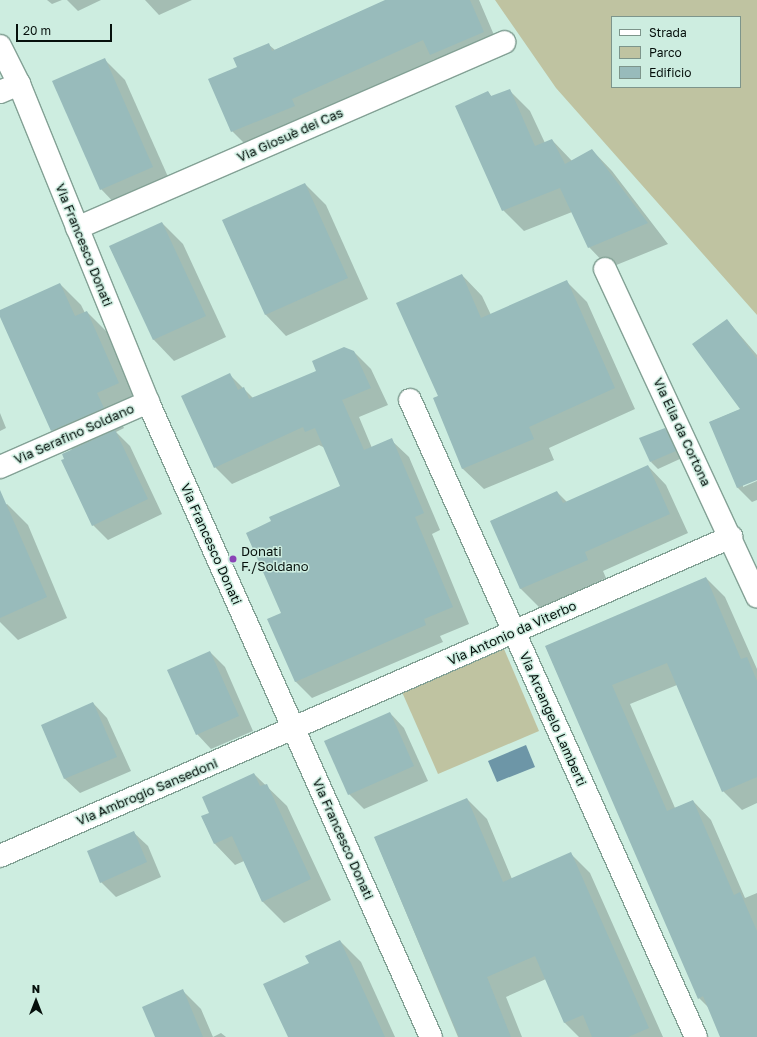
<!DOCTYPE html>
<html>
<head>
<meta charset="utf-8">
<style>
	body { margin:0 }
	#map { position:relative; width:757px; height:1037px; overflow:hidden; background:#cdede0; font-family:"Golos Text",sans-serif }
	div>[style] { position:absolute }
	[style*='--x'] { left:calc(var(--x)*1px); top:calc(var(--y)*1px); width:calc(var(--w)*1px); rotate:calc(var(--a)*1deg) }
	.green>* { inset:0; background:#bfc3a1 }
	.water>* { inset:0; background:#6d96a7 }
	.shadow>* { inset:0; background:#0003 }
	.building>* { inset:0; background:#98bbbb }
	.roads { filter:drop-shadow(1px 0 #83a195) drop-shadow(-1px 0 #83a195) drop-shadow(0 1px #83a195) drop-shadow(0 -1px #83a195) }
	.minor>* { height:22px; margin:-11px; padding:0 11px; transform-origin:11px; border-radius:11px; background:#fff }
	.dots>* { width:11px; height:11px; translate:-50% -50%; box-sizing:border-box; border:2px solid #cdede0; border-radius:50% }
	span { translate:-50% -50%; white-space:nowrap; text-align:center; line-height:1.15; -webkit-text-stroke:3px #cdede0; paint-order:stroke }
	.street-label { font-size:13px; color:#06100c }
	.poi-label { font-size:13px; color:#06100c }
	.left { translate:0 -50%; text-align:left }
	.legend { position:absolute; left:611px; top:16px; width:130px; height:72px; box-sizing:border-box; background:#cdede0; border:1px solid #7d958b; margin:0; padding:5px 7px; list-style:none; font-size:12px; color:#06100c }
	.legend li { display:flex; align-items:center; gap:8px; height:20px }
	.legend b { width:20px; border:1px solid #7d958b }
	.north { position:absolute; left:16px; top:981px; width:40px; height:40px; -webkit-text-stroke:3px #cdede0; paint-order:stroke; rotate:0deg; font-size:11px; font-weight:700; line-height:16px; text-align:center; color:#06100c }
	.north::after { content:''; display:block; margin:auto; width:14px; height:18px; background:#06100c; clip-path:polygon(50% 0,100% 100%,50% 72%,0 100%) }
	.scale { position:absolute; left:16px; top:24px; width:96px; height:18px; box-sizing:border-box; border:2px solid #06100c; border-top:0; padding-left:5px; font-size:12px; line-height:14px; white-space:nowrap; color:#06100c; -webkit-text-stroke:3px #cdede0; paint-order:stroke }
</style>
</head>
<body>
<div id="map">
	<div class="green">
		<i style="clip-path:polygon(evenodd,495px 0,757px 0,757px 315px,556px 88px,495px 0,612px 17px,740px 17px,740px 87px,612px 87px,612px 17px)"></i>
		<i style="clip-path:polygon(504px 649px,539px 731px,438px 774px,402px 692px)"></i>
	</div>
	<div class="water">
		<i style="clip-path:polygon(526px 745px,535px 767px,497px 782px,488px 761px)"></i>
	</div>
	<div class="shadow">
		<i style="clip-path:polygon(47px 0,62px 0,52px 4px)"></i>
		<i style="clip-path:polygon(67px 0,101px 0,78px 11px)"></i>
		<i style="clip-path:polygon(145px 0,192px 0,159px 15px)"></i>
		<i style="clip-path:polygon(387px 0,479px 0,500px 49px,447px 71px,435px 59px,308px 116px,249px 148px,232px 131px,238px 67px,268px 44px,275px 50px)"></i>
		<i style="clip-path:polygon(104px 59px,125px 80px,173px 188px,121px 210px,101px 189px)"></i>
		<i style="clip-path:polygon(509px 90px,530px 111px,545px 143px,552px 140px,572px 161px,592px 150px,612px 171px,668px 244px,609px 268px,589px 247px,572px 212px,524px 231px,503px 210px,488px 92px,492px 97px)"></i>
		<i style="clip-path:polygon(305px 184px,326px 205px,368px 299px,286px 336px,266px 315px,223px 221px)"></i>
		<i style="clip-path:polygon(162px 223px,183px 244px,226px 337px,174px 361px,154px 340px,110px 247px)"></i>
		<i style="clip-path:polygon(462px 275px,482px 296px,491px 315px,566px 281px,587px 302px,635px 409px,549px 448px,554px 460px,484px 489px,463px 469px,434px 398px,439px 396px)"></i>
		<i style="clip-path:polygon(60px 284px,81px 305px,85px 313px,87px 312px,108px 333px,139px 404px,117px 414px,124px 428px,116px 432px,130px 446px,162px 514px,108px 540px,93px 525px,65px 459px,72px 450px,52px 430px,0 314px,0 311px)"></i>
		<i style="clip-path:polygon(727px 320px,757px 355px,757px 479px,743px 485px,743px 487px,757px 481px,757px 500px,752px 502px,738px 488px,710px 422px,741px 409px)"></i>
		<i style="clip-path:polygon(353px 351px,371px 369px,388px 405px,359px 417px,372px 448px,391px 440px,409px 457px,440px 530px,432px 534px,469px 624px,440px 636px,443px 642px,312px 698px,295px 681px,283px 614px,342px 486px,325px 448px,319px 445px,232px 484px,215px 467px,230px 375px,253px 398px,317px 372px)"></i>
		<i style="clip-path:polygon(0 413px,6px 428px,0 431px)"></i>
		<i style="clip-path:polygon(665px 429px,672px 436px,682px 458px,658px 469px,651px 462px)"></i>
		<i style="clip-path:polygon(648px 466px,666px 485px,688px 533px,603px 571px,606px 578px,540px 608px,521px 589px,491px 521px,557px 492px,567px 502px)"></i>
		<i style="clip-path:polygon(7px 504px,28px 525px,67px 618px,18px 640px,0 622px,0 507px)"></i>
		<i style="clip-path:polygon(706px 578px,725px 597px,757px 669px,757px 803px,742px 810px,723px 791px,677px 685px,630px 704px,675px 808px,693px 801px,711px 820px,745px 898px,757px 893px,757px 1037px,721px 1037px,709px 1008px,699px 998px,546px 647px)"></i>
		<i style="clip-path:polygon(210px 652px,225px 667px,253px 731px,211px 749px,197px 734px)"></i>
		<i style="clip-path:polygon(93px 703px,107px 718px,131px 771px,80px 793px,65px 779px,42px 726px)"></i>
		<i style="clip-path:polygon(390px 713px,404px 728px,428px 781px,364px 809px,349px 794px)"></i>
		<i style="clip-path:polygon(254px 774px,287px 806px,331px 900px,284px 923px,263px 902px,244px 861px,235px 865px,215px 844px,202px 817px,210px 814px)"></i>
		<i style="clip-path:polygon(467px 799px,487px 819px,512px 879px,571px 854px,590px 873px,663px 1037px,579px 1037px,565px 1023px,546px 979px,506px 997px,522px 1037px,458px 1037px,375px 838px)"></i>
		<i style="clip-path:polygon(133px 832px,148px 846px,161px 877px,116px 897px,101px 882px)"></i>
		<i style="clip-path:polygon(340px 941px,361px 962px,395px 1037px,289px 1037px,310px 964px)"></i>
		<i style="clip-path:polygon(182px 990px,201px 1009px,213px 1037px,221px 1033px,226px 1037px,156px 1037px)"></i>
	</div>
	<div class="building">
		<i style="clip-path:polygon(385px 0,470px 0,484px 32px,430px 55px,423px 40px,292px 99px,295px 106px,231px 132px,208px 79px,237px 67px,233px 58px,269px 43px,272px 51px)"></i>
		<i style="clip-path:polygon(105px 58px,153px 167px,100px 190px,52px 81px)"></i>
		<i style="clip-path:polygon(510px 89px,535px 146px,552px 139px,565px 164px,592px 149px,648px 223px,588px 248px,560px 188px,502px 211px,455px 106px,488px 91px,491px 96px)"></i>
		<i style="clip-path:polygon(305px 183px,348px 278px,265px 315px,222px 220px)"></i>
		<i style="clip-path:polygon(162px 222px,206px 316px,153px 340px,109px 246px)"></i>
		<i style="clip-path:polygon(462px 274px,481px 318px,567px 280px,615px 388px,529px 427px,534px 439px,462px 469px,433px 398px,438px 396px,396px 303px)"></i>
		<i style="clip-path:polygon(60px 283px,75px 316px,87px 311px,119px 383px,97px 393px,104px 408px,51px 431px,0 317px,0 310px)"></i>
		<i style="clip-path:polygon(727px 319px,757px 359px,757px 480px,737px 488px,709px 422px,740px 409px,692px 344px)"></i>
		<i style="clip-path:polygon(344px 347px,354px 351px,371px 388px,342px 400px,364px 450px,392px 438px,424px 513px,415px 517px,453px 607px,424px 619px,426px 625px,295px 682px,267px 619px,281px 613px,246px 533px,271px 521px,269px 517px,340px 486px,315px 428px,305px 432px,303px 427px,214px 468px,181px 396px,230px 373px,238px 390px,244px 387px,249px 399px,316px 371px,312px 361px)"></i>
		<i style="clip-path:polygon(665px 428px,676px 451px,650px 462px,639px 438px)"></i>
		<i style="clip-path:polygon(115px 430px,148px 499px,92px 526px,61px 460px,64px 459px,62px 454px)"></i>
		<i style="clip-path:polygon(648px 465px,670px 514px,585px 552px,588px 560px,520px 589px,490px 521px,557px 491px,563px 503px)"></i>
		<i style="clip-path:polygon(0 490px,47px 597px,0 618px)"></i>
		<i style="clip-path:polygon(706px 577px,741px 659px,747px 657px,757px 681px,757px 777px,722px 792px,667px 663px,612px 685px,667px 811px,693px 800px,734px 895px,740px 892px,757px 931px,757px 1037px,720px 1037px,703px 996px,698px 999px,545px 646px)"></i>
		<i style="clip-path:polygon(210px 651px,239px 716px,196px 735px,167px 670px)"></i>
		<i style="clip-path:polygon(93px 702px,117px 757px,64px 779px,41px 725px)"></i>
		<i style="clip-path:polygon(390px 712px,414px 766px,348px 795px,324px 741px)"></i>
		<i style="clip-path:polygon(254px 773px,260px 786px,267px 784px,311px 879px,262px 902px,232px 836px,214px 844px,201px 816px,209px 813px,202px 797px)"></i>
		<i style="clip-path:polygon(467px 798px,503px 882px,571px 852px,649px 1028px,628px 1037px,592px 1037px,583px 1015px,564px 1023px,535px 956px,487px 977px,511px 1037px,459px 1037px,374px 837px)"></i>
		<i style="clip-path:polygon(134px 831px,147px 862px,100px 883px,87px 851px)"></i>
		<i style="clip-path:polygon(340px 940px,385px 1037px,288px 1037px,263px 984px,309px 963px,305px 956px)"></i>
		<i style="clip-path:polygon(183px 989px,203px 1037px,155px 1037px,142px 1007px)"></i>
	</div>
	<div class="roads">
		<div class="minor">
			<i style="--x:0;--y:46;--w:42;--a:63.4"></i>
			<i style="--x:19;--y:84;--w:343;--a:67.9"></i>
			<i style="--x:148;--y:402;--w:695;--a:65.98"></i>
			<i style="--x:0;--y:92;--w:21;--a:-23"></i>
			<i style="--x:77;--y:228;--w:466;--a:-23.5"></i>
			<i style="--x:605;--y:269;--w:361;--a:65.1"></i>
			<i style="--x:410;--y:400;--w:698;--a:65.82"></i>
			<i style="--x:0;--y:467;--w:162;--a:-23.7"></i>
			<i style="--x:0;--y:856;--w:798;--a:-23.58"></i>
		</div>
	</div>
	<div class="dots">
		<i style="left:233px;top:559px;background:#8a43b6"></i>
	</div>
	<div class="street-label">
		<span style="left:290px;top:135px;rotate:-24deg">Via Giosuè dei Cas</span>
		<span style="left:84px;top:245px;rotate:68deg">Via Francesco Donati</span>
		<span style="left:682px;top:432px;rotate:65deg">Via Elia da Cortona</span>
		<span style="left:74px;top:434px;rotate:-24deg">Via Serafino Soldano</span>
		<span style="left:211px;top:544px;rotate:66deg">Via Francesco Donati</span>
		<span style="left:512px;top:633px;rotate:-24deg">Via Antonio da Viterbo</span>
		<span style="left:553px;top:719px;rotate:66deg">Via Arcangelo Lamberti</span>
		<span style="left:147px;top:792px;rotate:-23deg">Via Ambrogio Sansedoni</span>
		<span style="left:343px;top:839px;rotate:66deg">Via Francesco Donati</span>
	</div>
	<div class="poi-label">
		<span class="left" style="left:241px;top:559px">Donati<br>F./Soldano</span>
	</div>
	<ul class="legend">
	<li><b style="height:5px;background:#fff"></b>Strada</li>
	<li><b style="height:11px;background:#bfc3a1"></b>Parco</li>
	<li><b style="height:11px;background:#98bbbb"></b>Edificio</li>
	</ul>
	<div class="north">N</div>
	<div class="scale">20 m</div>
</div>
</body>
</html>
